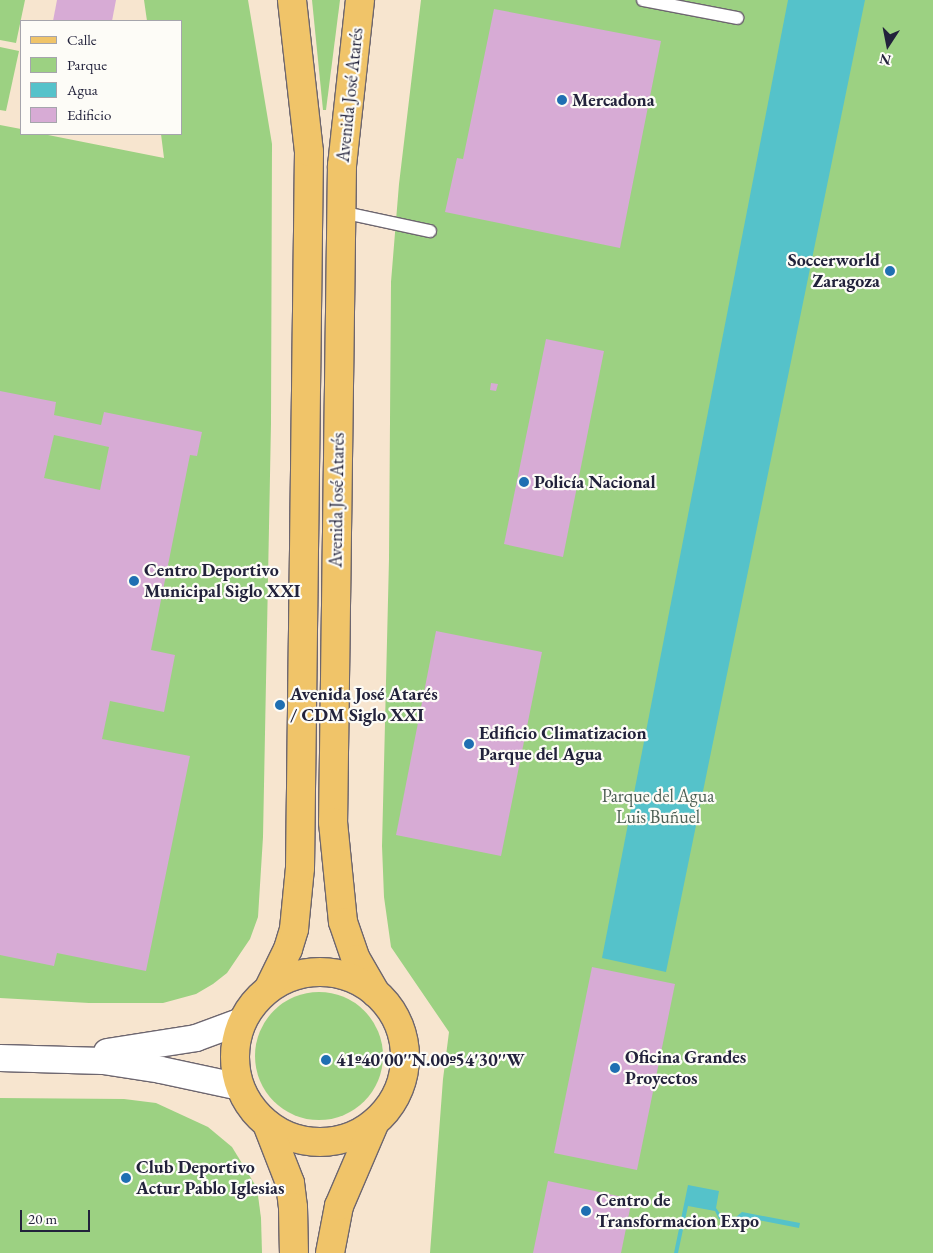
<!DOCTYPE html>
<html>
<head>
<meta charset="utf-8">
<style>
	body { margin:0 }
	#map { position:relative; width:933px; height:1253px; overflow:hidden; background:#f7e5cf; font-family:"EB Garamond",serif }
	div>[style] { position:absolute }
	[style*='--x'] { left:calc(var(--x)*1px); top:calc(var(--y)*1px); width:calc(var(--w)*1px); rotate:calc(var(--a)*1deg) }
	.green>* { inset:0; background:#9cd182 }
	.round { border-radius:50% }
	.water>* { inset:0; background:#55c2ca }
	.building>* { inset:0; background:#d7abd5 }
	.roads { filter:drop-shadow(1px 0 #6d666f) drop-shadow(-1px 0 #6d666f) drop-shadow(0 1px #6d666f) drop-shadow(0 -1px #6d666f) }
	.service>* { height:12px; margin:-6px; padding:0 6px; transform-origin:6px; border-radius:6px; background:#fff }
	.minor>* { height:26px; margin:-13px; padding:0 13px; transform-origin:13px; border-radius:13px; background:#fff }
	.primary>* { height:28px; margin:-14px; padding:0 14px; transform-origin:14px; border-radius:14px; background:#f0c469 }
	.primary>.ring { margin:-14px; padding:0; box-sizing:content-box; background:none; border:28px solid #f0c469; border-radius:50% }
	.dots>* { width:14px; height:14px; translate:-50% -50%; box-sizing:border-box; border:2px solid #fdfcf7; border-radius:50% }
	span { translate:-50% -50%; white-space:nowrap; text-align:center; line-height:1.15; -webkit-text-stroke:4.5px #fdfcf7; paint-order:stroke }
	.street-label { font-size:18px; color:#22223b }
	.poi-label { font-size:18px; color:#22223b; font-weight:700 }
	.left { translate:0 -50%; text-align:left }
	.right { translate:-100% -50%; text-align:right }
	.park-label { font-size:18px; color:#4d5f54 }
	.legend { position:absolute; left:20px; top:20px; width:162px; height:115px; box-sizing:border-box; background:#fdfcf7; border:1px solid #a5a5ac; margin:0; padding:6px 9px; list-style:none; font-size:15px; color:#22223b }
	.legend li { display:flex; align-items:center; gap:10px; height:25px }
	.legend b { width:25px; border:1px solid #a5a5ac }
	.north { position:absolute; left:863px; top:20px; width:50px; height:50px; -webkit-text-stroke:4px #fdfcf7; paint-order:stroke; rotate:191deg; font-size:14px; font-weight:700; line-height:20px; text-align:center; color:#22223b }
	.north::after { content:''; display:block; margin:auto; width:18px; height:22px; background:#22223b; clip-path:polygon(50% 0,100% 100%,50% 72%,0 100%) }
	.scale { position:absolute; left:20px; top:1210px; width:70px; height:22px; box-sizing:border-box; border:2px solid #22223b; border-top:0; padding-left:6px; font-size:15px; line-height:18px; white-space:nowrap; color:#22223b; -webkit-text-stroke:4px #fdfcf7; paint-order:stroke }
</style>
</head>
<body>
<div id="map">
	<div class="green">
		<i style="clip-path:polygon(0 0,25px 0,16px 43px,0 40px)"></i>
		<i style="clip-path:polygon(144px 0,248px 0,272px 144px,271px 424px,263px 837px,258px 917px,250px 939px,227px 973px,213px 984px,196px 994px,163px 1003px,89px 1003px,0 998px,0 125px,21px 129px,21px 134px,43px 134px,164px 158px,161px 134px,181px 134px,181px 21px,147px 21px)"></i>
		<i style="clip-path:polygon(312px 0,340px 0,326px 110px,323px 110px)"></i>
		<i style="clip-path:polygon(421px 0,933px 0,933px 1253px,430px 1253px,443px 1079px,449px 1032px,391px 947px,384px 897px,382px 846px,389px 559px,391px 282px,399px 184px)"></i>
		<i style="clip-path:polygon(0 47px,19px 51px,6px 111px,0 110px)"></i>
		<i class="round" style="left:255px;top:992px;width:128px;height:128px"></i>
		<i style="clip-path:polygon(0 1098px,124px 1099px,156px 1103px,208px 1127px,232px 1147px,257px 1188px,261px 1218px,262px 1253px,0 1253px)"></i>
	</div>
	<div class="water">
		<i style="clip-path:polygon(788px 0,865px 0,666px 972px,602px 958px)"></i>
		<i style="clip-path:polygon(688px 1185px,719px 1191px,716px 1208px,721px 1215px,736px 1217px,742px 1212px,800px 1223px,799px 1228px,743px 1217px,736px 1222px,719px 1219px,715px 1211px,688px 1206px,678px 1253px,674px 1253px)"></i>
	</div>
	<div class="building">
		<i style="clip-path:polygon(57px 0,116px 0,112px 21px,53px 21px)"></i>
		<i style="clip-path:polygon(494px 9px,661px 41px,620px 248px,445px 212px,457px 158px,463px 159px)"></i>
		<i style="clip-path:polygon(546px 339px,604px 351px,563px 557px,504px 544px)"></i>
		<i style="clip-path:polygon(491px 383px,498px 384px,496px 391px,490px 390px)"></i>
		<i style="clip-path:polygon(evenodd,0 391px,56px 402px,54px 415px,101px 425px,104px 412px,202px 432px,197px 456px,190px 455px,151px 650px,175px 655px,164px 712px,110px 701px,102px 739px,190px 756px,146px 971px,57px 953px,54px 966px,0 955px,0 391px,54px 435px,109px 447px,100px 490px,44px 478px,54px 435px)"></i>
		<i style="clip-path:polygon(436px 631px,542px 652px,501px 856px,396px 835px)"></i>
		<i style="clip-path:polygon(592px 967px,675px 984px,637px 1170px,554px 1153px)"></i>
		<i style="clip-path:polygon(548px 1181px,632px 1199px,621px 1253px,533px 1253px)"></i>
	</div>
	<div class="roads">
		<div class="service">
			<i style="--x:643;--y:0;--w:96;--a:10.8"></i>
			<i style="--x:341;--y:212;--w:91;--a:12.1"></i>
		</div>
		<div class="minor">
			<i style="--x:107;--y:1052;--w:90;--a:-8.9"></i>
			<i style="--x:196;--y:1038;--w:49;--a:-20.3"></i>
			<i style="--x:0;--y:1058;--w:103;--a:1.7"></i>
			<i style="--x:103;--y:1061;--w:59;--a:8.8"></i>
			<i style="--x:161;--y:1070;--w:81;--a:12.1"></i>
		</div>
		<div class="primary">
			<i style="--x:360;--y:0;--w:166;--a:96.2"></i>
			<i style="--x:342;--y:165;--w:657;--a:90.78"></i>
			<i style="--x:333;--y:822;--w:100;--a:84.3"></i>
			<i style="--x:343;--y:922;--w:39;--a:71"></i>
			<i style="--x:356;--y:959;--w:39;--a:60"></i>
			<i class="ring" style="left:235px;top:972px;width:142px;height:142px"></i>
			<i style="--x:269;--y:988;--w:43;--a:-64"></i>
			<i style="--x:288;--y:949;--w:21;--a:-73"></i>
			<i style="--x:294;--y:929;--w:61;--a:-84.4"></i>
			<i style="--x:300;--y:868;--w:716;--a:-89.28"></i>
			<i style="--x:309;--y:152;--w:153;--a:-96.4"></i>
			<i style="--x:267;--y:1124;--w:63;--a:68.7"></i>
			<i style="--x:290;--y:1183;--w:24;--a:83"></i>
			<i style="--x:293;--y:1207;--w:46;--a:88.8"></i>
			<i style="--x:330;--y:1253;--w:48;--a:-79.2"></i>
			<i style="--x:339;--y:1206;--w:91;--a:-66.8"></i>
		</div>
	</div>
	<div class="dots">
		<i style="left:562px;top:100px;background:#1f6fb2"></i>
		<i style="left:890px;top:271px;background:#1f6fb2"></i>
		<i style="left:524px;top:482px;background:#1f6fb2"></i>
		<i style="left:134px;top:581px;background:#1f6fb2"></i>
		<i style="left:280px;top:705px;background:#1f6fb2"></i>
		<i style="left:469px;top:744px;background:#1f6fb2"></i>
		<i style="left:326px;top:1060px;background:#1f6fb2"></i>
		<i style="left:615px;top:1068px;background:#1f6fb2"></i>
		<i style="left:126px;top:1178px;background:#1f6fb2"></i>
		<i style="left:586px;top:1211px;background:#1f6fb2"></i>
	</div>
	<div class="street-label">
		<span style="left:350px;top:95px;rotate:-84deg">Avenida José Atarés</span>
		<span style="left:337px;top:500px;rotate:-89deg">Avenida José Atarés</span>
	</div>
	<div class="poi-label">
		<span class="left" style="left:572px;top:100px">Mercadona</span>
		<span class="right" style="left:880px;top:271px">Soccerworld<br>Zaragoza</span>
		<span class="left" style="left:534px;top:482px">Policía Nacional</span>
		<span class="left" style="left:144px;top:581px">Centro Deportivo<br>Municipal Siglo XXI</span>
		<span class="left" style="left:290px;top:705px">Avenida José Atarés<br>/ CDM Siglo XXI</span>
		<span class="left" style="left:479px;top:744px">Edificio Climatizacion<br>Parque del Agua</span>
		<span class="left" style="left:625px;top:1068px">Oficina Grandes<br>Proyectos</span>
		<span class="left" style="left:336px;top:1060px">41º40'00''N.00º54'30''W</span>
		<span class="left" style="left:136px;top:1178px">Club Deportivo<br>Actur Pablo Iglesias</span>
		<span class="left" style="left:596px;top:1211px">Centro de<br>Transformacion Expo</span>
	</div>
	<div class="park-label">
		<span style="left:658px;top:807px">Parque del Agua<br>Luis Buñuel</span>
	</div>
	<ul class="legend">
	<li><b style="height:6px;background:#f0c469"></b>Calle</li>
	<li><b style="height:14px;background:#9cd182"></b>Parque</li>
	<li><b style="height:14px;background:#55c2ca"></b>Agua</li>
	<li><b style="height:14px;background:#d7abd5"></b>Edificio</li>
	</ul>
	<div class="north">N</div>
	<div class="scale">20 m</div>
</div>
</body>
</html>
